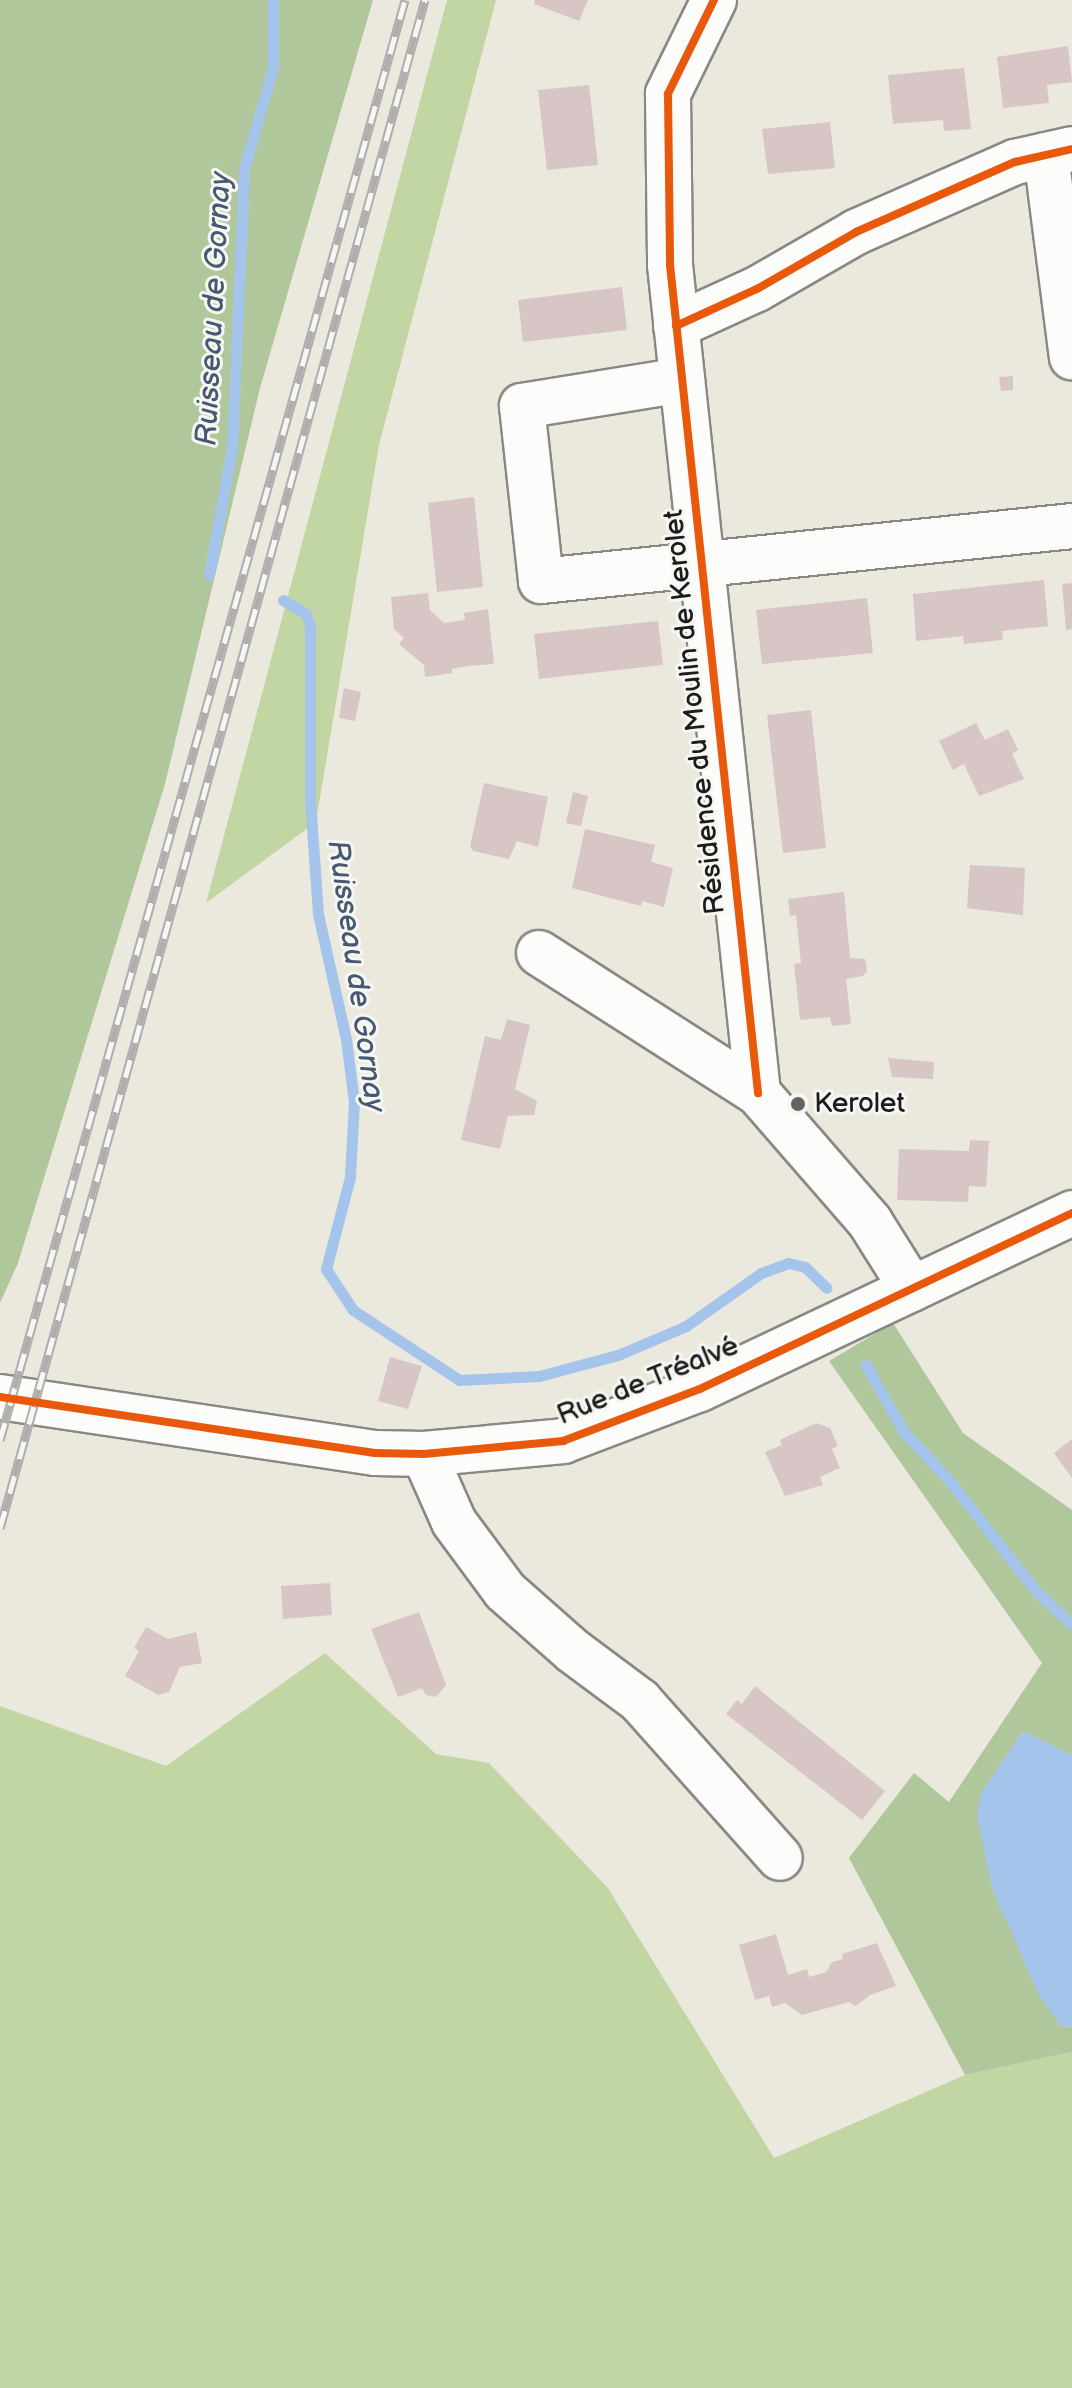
<!DOCTYPE html>
<html>
<head>
<meta charset="utf-8">
<style>
	body { margin:0 }
	#map { position:relative; width:1072px; height:2388px; overflow:hidden; background:#ebe8de; font-family:"Balsamiq Sans",sans-serif }
	div>[style] { position:absolute }
	[style*='--x'] { left:calc(var(--x)*1px); top:calc(var(--y)*1px); width:calc(var(--w)*1px); rotate:calc(var(--a)*1deg) }
	.green>* { inset:0; background:#c2d6a3 }
	.forest>* { inset:0; background:#b0c79b }
	.water>* { inset:0; background:#a4c4eb }
	.stream>* { height:11px; margin:-5.5px; padding:0 5.5px; transform-origin:5.5px; border-radius:5.5px; background:#a4c4eb }
	.building>* { inset:0; background:#d8c6c7 }
	.roads { filter:drop-shadow(2px 0 #8a8883) drop-shadow(-2px 0 #8a8883) drop-shadow(0 2px #8a8883) drop-shadow(0 -2px #8a8883) }
	.minor>* { height:44px; margin:-22px; padding:0 22px; transform-origin:22px; border-radius:22px; background:#fcfcfa }
	.rail>* { height:9px; margin-top:-4.5px; transform-origin:0; background:repeating-linear-gradient(90deg,#f6f6f2 0 18px,#afaead 0 36px); box-sizing:border-box; border-block:2px solid #afaead }
	.cycleway>* { height:8px; margin:-4px; padding:0 4px; transform-origin:4px; border-radius:4px; background:#e8590c }
	.dots>* { width:22px; height:22px; translate:-50% -50%; box-sizing:border-box; border:4px solid #f6f6f2; border-radius:50% }
	span { translate:-50% -50%; white-space:nowrap; text-align:center; line-height:1.15; -webkit-text-stroke:6px #f6f6f2; paint-order:stroke }
	.street-label { font-size:28px; color:#1c1c1c }
	.poi-label { font-size:28px; color:#1c1c1c }
	.left { translate:0 -50%; text-align:left }
	.water-label { font-size:30px; color:#465971; font-style:italic }
</style>
</head>
<body>
<div id="map">
	<div class="green">
		<i style="clip-path:polygon(447px 0,496px 0,379px 445px,316px 822px,206px 903px)"></i>
		<i style="clip-path:polygon(325px 1653px,436px 1754px,489px 1763px,608px 1888px,774px 2158px,965px 2075px,1072px 2052px,1072px 2388px,0 2388px,0 1706px,166px 1766px)"></i>
	</div>
	<div class="forest">
		<i style="clip-path:polygon(0 0,373px 0,260px 388px,165px 784px,18px 1263px,0 1303px)"></i>
		<i style="clip-path:polygon(893px 1323px,963px 1433px,1072px 1510px,1072px 1755px,1022px 1732px,1004px 1761px,993px 1891px,1061px 2027px,1072px 2026px,1072px 2052px,965px 2075px,849px 1858px,914px 1773px,949px 1802px,1042px 1663px,829px 1361px)"></i>
	</div>
	<div class="water">
		<i style="clip-path:polygon(1023px 1731px,1072px 1755px,1072px 2026px,1061px 2027px,1039px 1995px,993px 1891px,977px 1817px,981px 1793px)"></i>
	</div>
	<div class="stream">
		<i style="--x:209;--y:575;--w:130;--a:-79.8"></i>
		<i style="--x:232;--y:447;--w:278;--a:-87.5"></i>
		<i style="--x:244;--y:169;--w:106;--a:-74.1"></i>
		<i style="--x:273;--y:67;--w:67;--a:-90"></i>
		<i style="--x:283;--y:600;--w:27;--a:31"></i>
		<i style="--x:306;--y:614;--w:13;--a:72"></i>
		<i style="--x:310;--y:626;--w:174;--a:90"></i>
		<i style="--x:310;--y:800;--w:114;--a:86"></i>
		<i style="--x:318;--y:914;--w:128;--a:77.4"></i>
		<i style="--x:346;--y:1039;--w:64;--a:82.8"></i>
		<i style="--x:354;--y:1102;--w:75;--a:93.1"></i>
		<i style="--x:350;--y:1177;--w:95;--a:104.6"></i>
		<i style="--x:326;--y:1269;--w:49;--a:56.6"></i>
		<i style="--x:353;--y:1310;--w:127;--a:33.4"></i>
		<i style="--x:459;--y:1380;--w:80;--a:-2.9"></i>
		<i style="--x:539;--y:1376;--w:82;--a:-14.9"></i>
		<i style="--x:618;--y:1355;--w:74;--a:-23.1"></i>
		<i style="--x:686;--y:1326;--w:92;--a:-35.2"></i>
		<i style="--x:761;--y:1273;--w:29;--a:-20"></i>
		<i style="--x:788;--y:1263;--w:17;--a:13"></i>
		<i style="--x:805;--y:1267;--w:30;--a:44"></i>
		<i style="--x:866;--y:1365;--w:76;--a:60.7"></i>
		<i style="--x:903;--y:1431;--w:66;--a:46.8"></i>
		<i style="--x:948;--y:1479;--w:141;--a:51.9"></i>
		<i style="--x:1035;--y:1590;--w:51;--a:43.4"></i>
	</div>
	<div class="building">
		<i style="clip-path:polygon(535px 0,588px 0,579px 21px,534px 4px)"></i>
		<i style="clip-path:polygon(1068px 46px,1072px 82px,1047px 85px,1049px 103px,1003px 108px,997px 57px)"></i>
		<i style="clip-path:polygon(964px 68px,971px 129px,944px 131px,943px 120px,893px 124px,888px 75px)"></i>
		<i style="clip-path:polygon(589px 85px,598px 165px,547px 170px,538px 90px)"></i>
		<i style="clip-path:polygon(830px 122px,835px 168px,768px 174px,762px 129px)"></i>
		<i style="clip-path:polygon(622px 287px,627px 330px,523px 342px,518px 300px)"></i>
		<i style="clip-path:polygon(1013px 376px,1013px 390px,1001px 391px,999px 377px)"></i>
		<i style="clip-path:polygon(474px 497px,483px 587px,437px 592px,428px 503px)"></i>
		<i style="clip-path:polygon(1044px 580px,1048px 626px,1002px 631px,1003px 640px,964px 644px,963px 636px,916px 641px,913px 594px)"></i>
		<i style="clip-path:polygon(1072px 583px,1072px 629px,1066px 630px,1062px 584px)"></i>
		<i style="clip-path:polygon(428px 593px,430px 610px,444px 623px,465px 620px,464px 613px,488px 609px,494px 664px,468px 666px,452px 669px,452px 673px,425px 677px,424px 665px,399px 644px,404px 638px,394px 629px,391px 597px)"></i>
		<i style="clip-path:polygon(867px 598px,873px 653px,762px 664px,756px 610px)"></i>
		<i style="clip-path:polygon(658px 621px,663px 665px,539px 679px,534px 634px)"></i>
		<i style="clip-path:polygon(344px 688px,361px 692px,355px 721px,339px 718px)"></i>
		<i style="clip-path:polygon(811px 710px,826px 848px,783px 853px,767px 715px)"></i>
		<i style="clip-path:polygon(976px 723px,985px 740px,1008px 729px,1018px 750px,1012px 754px,1024px 779px,979px 796px,964px 764px,953px 770px,939px 741px)"></i>
		<i style="clip-path:polygon(484px 783px,548px 797px,538px 847px,517px 841px,509px 859px,473px 851px,470px 846px)"></i>
		<i style="clip-path:polygon(573px 792px,588px 796px,581px 826px,566px 823px)"></i>
		<i style="clip-path:polygon(585px 829px,655px 845px,651px 862px,673px 868px,664px 907px,642px 901px,641px 906px,572px 888px)"></i>
		<i style="clip-path:polygon(970px 865px,1025px 868px,1023px 915px,967px 908px)"></i>
		<i style="clip-path:polygon(844px 892px,850px 958px,865px 959px,867px 971px,863px 976px,846px 979px,851px 1024px,832px 1026px,830px 1017px,800px 1020px,794px 964px,801px 963px,796px 915px,790px 916px,788px 899px)"></i>
		<i style="clip-path:polygon(507px 1019px,530px 1025px,515px 1089px,537px 1101px,534px 1115px,508px 1116px,500px 1149px,461px 1140px,485px 1036px,501px 1040px)"></i>
		<i style="clip-path:polygon(888px 1058px,934px 1062px,933px 1079px,892px 1077px)"></i>
		<i style="clip-path:polygon(970px 1140px,989px 1141px,986px 1187px,969px 1186px,968px 1202px,897px 1200px,899px 1149px,969px 1151px)"></i>
		<i style="clip-path:polygon(390px 1357px,422px 1366px,408px 1409px,378px 1401px)"></i>
		<i style="clip-path:polygon(816px 1423px,830px 1428px,838px 1446px,832px 1449px,840px 1468px,820px 1477px,823px 1485px,785px 1496px,765px 1452px,782px 1445px,780px 1440px)"></i>
		<i style="clip-path:polygon(1072px 1439px,1072px 1478px,1054px 1453px)"></i>
		<i style="clip-path:polygon(330px 1583px,332px 1615px,283px 1619px,281px 1586px)"></i>
		<i style="clip-path:polygon(419px 1612px,446px 1685px,436px 1697px,426px 1695px,422px 1688px,398px 1697px,371px 1629px)"></i>
		<i style="clip-path:polygon(146px 1627px,168px 1639px,196px 1632px,202px 1663px,180px 1667px,169px 1692px,158px 1695px,125px 1676px,139px 1651px,134px 1648px)"></i>
		<i style="clip-path:polygon(755px 1686px,885px 1791px,862px 1820px,726px 1714px,737px 1700px,742px 1704px)"></i>
		<i style="clip-path:polygon(776px 1934px,788px 1975px,807px 1969px,809px 1977px,826px 1972px,832px 1962px,843px 1959px,842px 1954px,877px 1943px,896px 1986px,870px 1995px,856px 2006px,849px 2002px,802px 2015px,785px 2003px,772px 2007px,769px 1996px,755px 2000px,739px 1945px)"></i>
	</div>
	<div class="roads">
		<div class="minor">
			<i style="--x:714;--y:0;--w:105;--a:116.1"></i>
			<i style="--x:668;--y:94;--w:171;--a:89.3"></i>
			<i style="--x:670;--y:265;--w:833;--a:83.93"></i>
			<i style="--x:1046;--y:155;--w:204;--a:82.7"></i>
			<i style="--x:676;--y:326;--w:89;--a:-24.6"></i>
			<i style="--x:757;--y:289;--w:114;--a:-29.9"></i>
			<i style="--x:856;--y:232;--w:174;--a:-23.8"></i>
			<i style="--x:1015;--y:162;--w:58;--a:-12.8"></i>
			<i style="--x:682;--y:380;--w:162;--a:170.8"></i>
			<i style="--x:522;--y:406;--w:176;--a:83.8"></i>
			<i style="--x:541;--y:581;--w:534;--a:-5.91"></i>
			<i style="--x:539;--y:953;--w:260;--a:32.6"></i>
			<i style="--x:758;--y:1093;--w:171;--a:49"></i>
			<i style="--x:870;--y:1222;--w:79;--a:57.9"></i>
			<i style="--x:0;--y:1397;--w:379;--a:8.5"></i>
			<i style="--x:375;--y:1453;--w:49;--a:1.2"></i>
			<i style="--x:424;--y:1454;--w:140;--a:-5.3"></i>
			<i style="--x:563;--y:1441;--w:147;--a:-20.8"></i>
			<i style="--x:700;--y:1389;--w:412;--a:-25.3"></i>
			<i style="--x:424;--y:1454;--w:74;--a:66.2"></i>
			<i style="--x:454;--y:1522;--w:86;--a:53.5"></i>
			<i style="--x:505;--y:1591;--w:91;--a:41.4"></i>
			<i style="--x:573;--y:1651;--w:84;--a:36.7"></i>
			<i style="--x:640;--y:1701;--w:210;--a:48.3"></i>
		</div>
	</div>
	<div class="rail">
		<i style="--x:0;--y:1440;--w:1496;--a:-74.29"></i>
		<i style="--x:0;--y:1528;--w:1586;--a:-74.46"></i>
	</div>
	<div class="cycleway">
		<i style="--x:714;--y:0;--w:105;--a:116.1"></i>
		<i style="--x:668;--y:94;--w:171;--a:89.3"></i>
		<i style="--x:670;--y:265;--w:833;--a:83.93"></i>
		<i style="--x:676;--y:326;--w:89;--a:-24.6"></i>
		<i style="--x:757;--y:289;--w:114;--a:-29.9"></i>
		<i style="--x:856;--y:232;--w:174;--a:-23.8"></i>
		<i style="--x:1015;--y:162;--w:58;--a:-12.8"></i>
		<i style="--x:0;--y:1397;--w:379;--a:8.5"></i>
		<i style="--x:375;--y:1453;--w:49;--a:1.2"></i>
		<i style="--x:424;--y:1454;--w:140;--a:-5.3"></i>
		<i style="--x:563;--y:1441;--w:147;--a:-20.8"></i>
		<i style="--x:700;--y:1389;--w:412;--a:-25.3"></i>
	</div>
	<div class="dots">
		<i style="left:798px;top:1104px;background:#646360"></i>
	</div>
	<div class="street-label">
		<span style="left:695px;top:712px;rotate:-96deg">Résidence du Moulin de Kerolet</span>
		<span style="left:648px;top:1381px;rotate:-22deg">Rue de Tréalvé</span>
	</div>
	<div class="poi-label">
		<span class="left" style="left:814px;top:1104px">Kerolet</span>
	</div>
	<div class="water-label">
		<span style="left:214px;top:309px;rotate:-87deg">Ruisseau de Gornay</span>
		<span style="left:356px;top:976px;rotate:82deg">Ruisseau de Gornay</span>
	</div>
</div>
</body>
</html>
